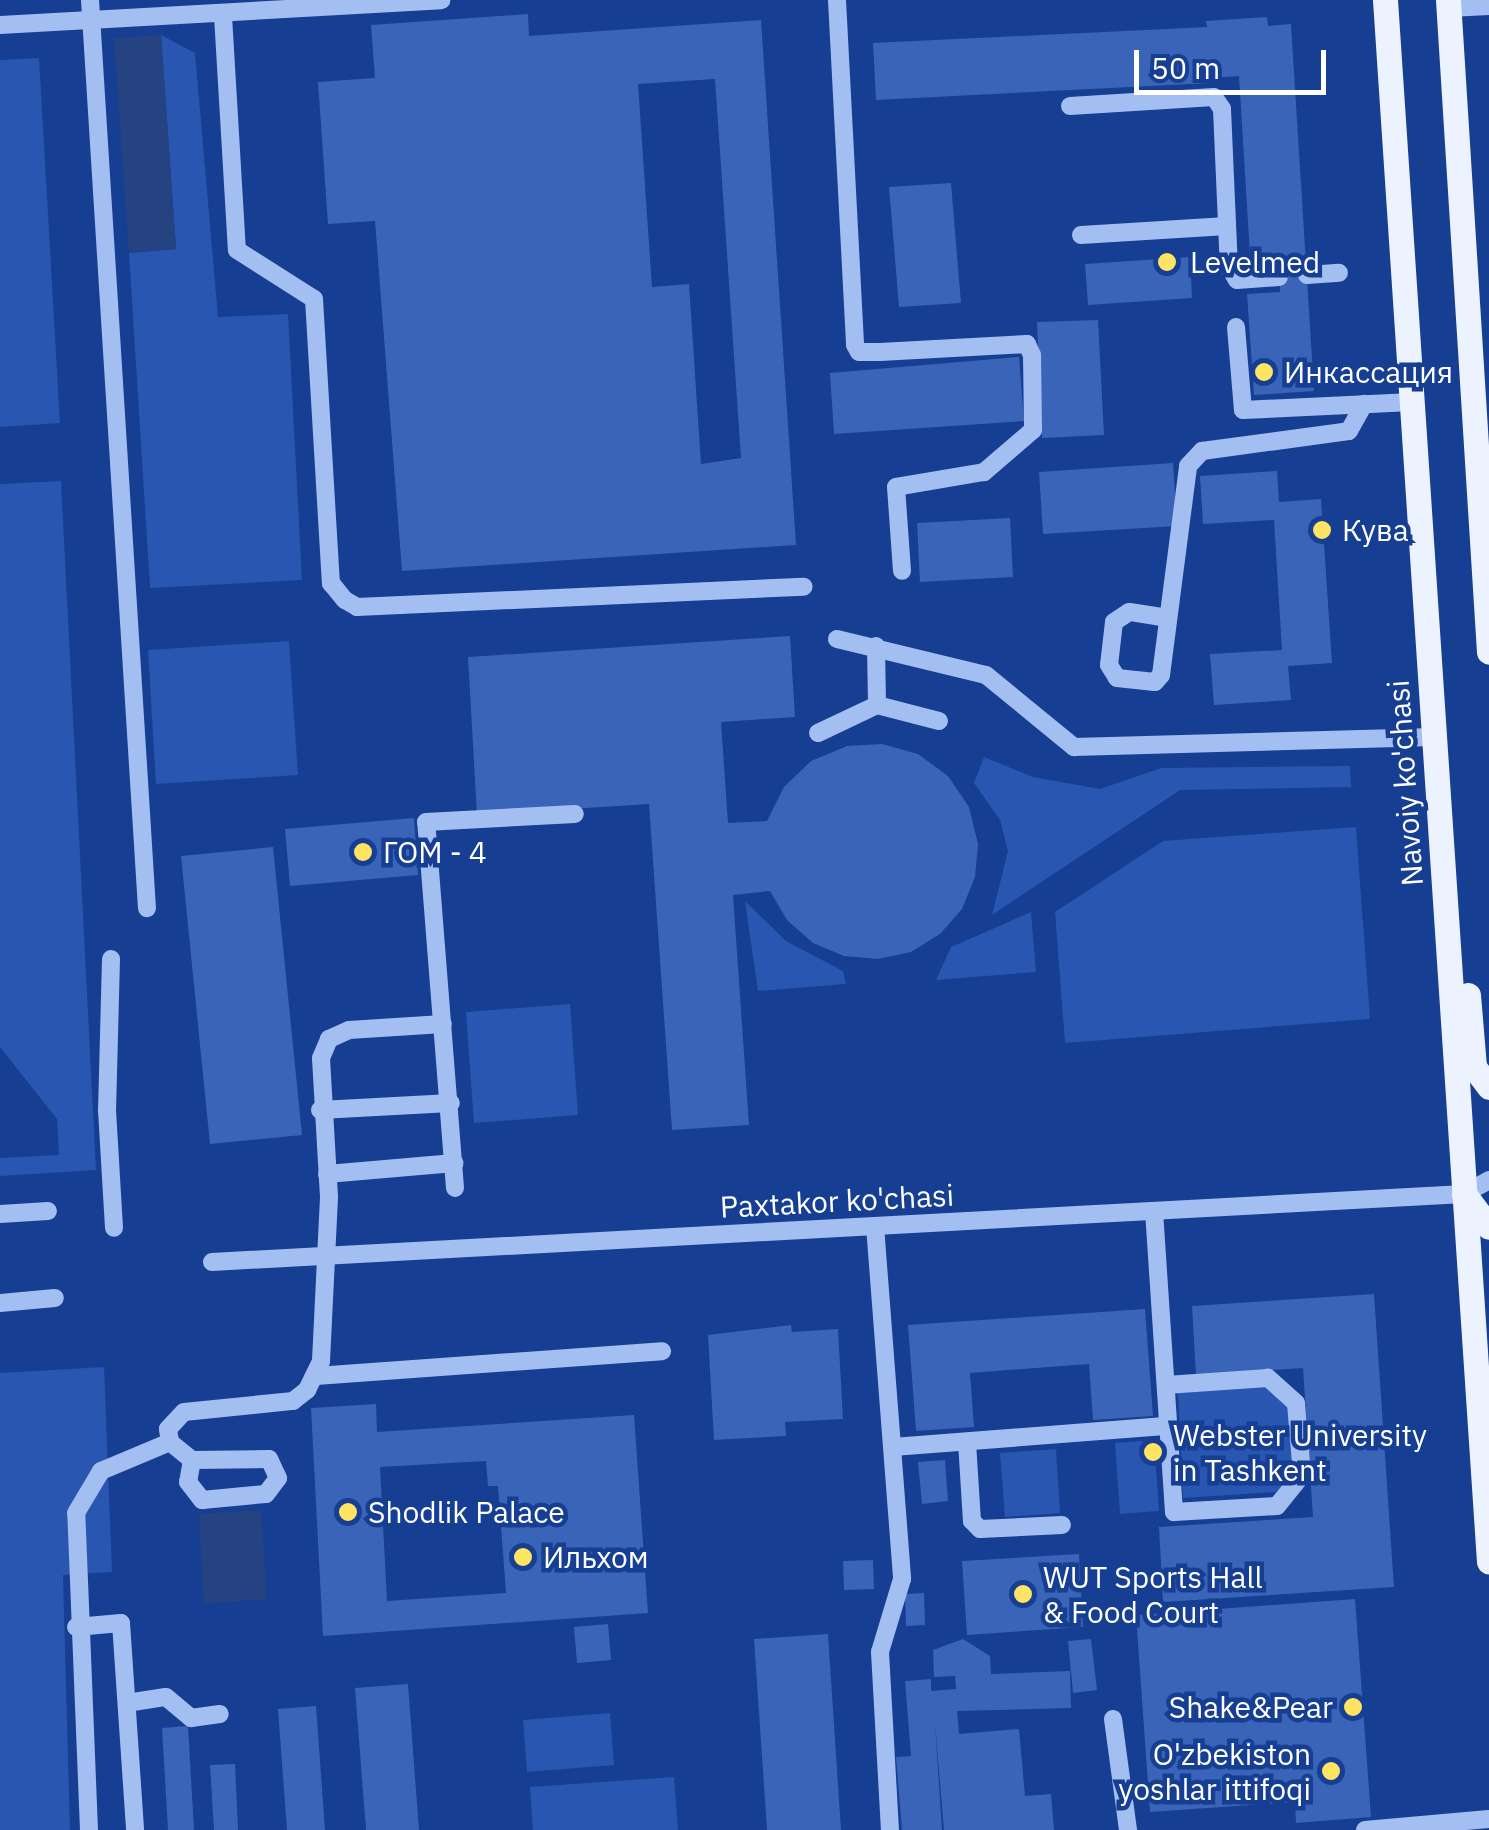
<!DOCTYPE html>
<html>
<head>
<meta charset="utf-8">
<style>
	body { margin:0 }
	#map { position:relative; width:1489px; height:1830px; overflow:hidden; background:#163e92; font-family:"IBM Plex Sans",sans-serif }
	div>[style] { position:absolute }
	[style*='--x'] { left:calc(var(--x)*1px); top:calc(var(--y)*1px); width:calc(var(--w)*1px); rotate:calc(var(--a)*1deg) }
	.green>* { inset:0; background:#2856b0 }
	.water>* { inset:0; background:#254381 }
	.building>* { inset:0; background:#3a64b8 }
	.minor>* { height:18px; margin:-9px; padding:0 9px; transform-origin:9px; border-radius:9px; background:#a3bef1 }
	.major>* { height:25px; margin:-12.5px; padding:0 12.5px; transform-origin:12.5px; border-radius:12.5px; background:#edf2ff }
	.dots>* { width:28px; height:28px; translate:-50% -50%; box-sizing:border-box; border:5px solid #163e92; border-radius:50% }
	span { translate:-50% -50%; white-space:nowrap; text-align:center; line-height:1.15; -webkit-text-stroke:9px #163e92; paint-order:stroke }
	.poi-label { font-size:30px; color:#fff }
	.left { translate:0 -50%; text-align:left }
	.right { translate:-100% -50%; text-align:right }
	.street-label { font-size:30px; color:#fff }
	.scale { position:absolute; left:1134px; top:50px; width:192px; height:45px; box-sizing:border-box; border:5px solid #fff; border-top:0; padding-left:12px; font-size:30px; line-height:35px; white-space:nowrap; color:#fff; -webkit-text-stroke:8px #163e92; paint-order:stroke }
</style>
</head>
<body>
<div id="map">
	<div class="green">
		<i style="clip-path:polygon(161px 35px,195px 53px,218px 317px,288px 314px,302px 580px,150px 588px,129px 253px,176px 249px)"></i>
		<i style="clip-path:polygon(39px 58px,60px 423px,0 427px,0 60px)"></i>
		<i style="clip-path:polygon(61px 481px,96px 1170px,0 1176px,0 1158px,59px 1155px,57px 1119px,0 1047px,0 484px)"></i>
		<i style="clip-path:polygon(289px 641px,298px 775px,156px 784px,148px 650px)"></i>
		<i style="clip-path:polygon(984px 757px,1033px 777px,1100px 789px,1161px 768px,1350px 766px,1351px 787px,1180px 790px,992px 915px,1008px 851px,1000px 820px,974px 783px)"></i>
		<i style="clip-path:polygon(1356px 827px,1370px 1019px,1065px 1043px,1055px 912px,1163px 841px)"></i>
		<i style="clip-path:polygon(745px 901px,786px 941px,843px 971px,846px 984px,758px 991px)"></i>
		<i style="clip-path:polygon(1031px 912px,1036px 972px,936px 980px,951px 947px)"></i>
		<i style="clip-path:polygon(570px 1004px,578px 1115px,474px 1123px,466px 1012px)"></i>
		<i style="clip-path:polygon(104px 1367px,112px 1572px,63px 1575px,70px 1830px,0 1830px,0 1373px)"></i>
		<i style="clip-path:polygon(1268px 1387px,1289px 1406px,1293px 1475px,1276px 1492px,1183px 1498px,1178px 1393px)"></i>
		<i style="clip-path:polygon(1154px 1440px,1159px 1511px,1120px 1514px,1115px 1443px)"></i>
		<i style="clip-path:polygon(1056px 1449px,1060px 1513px,1005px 1517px,1000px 1453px)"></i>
		<i style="clip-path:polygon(610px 1713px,614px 1765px,527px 1772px,523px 1720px)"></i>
		<i style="clip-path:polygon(674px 1777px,678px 1830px,533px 1830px,530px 1787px)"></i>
	</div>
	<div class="water">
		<i style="clip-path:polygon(161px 35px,176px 249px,129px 253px,114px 38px)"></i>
		<i style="clip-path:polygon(261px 1510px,267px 1599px,204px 1604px,199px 1514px)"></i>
	</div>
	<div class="building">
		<i style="clip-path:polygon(evenodd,528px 14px,529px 36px,761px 20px,796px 545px,402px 571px,375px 221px,328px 224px,318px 82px,375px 78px,371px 25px,528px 14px,715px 79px,741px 458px,701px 464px,689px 284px,652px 287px,638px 84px,715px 79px)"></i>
		<i style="clip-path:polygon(1267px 17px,1268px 26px,1291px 24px,1314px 391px,1254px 395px,1247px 294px,1280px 292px,1279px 269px,1251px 271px,1239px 76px,1210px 78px,1210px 83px,876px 100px,873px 43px,1207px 27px,1206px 21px)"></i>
		<i style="clip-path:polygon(951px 183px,961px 303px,899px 307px,889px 187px)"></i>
		<i style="clip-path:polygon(1190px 257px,1192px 298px,1088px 305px,1085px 264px)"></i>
		<i style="clip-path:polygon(1098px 320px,1104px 435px,1042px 438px,1037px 322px)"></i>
		<i style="clip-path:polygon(1019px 357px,1024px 421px,834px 434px,830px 373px)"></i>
		<i style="clip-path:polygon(1173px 463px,1177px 526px,1043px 534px,1039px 472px)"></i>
		<i style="clip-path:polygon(1277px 471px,1279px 502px,1321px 499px,1332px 663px,1288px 666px,1291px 700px,1214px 705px,1210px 654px,1282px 650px,1274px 520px,1203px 524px,1200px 476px)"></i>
		<i style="clip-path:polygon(1010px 518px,1013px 577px,920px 582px,917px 523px)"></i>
		<i style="clip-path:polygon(790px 636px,795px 717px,721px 722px,728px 823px,767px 821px,784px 787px,811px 761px,847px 746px,882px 744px,918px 754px,948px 776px,969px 807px,978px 844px,975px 877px,962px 909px,940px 934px,911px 952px,878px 959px,844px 956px,813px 943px,787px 920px,770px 891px,733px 895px,749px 1125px,672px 1130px,649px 804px,477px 815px,468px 657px)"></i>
		<i style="clip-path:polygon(414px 818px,418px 875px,290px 886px,285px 829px)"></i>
		<i style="clip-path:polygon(273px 847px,302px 1135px,210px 1144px,181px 856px)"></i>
		<i style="clip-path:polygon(1374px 1294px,1394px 1587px,1163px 1602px,1159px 1527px,1313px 1517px,1303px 1368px,1196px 1375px,1192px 1306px)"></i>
		<i style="clip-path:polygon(1145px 1309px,1153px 1416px,1093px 1420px,1089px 1364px,970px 1373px,974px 1427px,916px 1431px,908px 1325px)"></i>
		<i style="clip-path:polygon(791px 1325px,792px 1332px,838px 1329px,843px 1419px,785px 1422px,786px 1436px,714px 1440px,708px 1335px)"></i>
		<i style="clip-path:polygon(evenodd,376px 1404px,377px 1432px,634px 1415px,648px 1613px,323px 1636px,311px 1408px,376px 1404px,486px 1461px,488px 1486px,498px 1486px,506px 1593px,387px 1601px,380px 1467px,486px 1461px)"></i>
		<i style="clip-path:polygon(945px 1460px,948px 1501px,922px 1504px,918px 1462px)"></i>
		<i style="clip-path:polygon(1079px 1554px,1083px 1627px,967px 1635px,962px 1561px)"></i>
		<i style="clip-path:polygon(873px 1560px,874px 1589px,844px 1590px,843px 1561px)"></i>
		<i style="clip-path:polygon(924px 1593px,925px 1625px,906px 1626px,905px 1594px)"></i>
		<i style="clip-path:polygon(1355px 1599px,1371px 1817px,1296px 1823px,1295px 1802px,1150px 1812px,1136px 1615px)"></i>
		<i style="clip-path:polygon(608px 1624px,611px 1660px,577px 1663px,574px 1627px)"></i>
		<i style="clip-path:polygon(828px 1634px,841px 1830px,767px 1830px,754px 1639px)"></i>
		<i style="clip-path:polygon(963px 1639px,990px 1656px,991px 1674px,1070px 1671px,1071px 1708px,957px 1711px,959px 1734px,1019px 1729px,1025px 1796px,1051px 1794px,1054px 1830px,944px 1830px,935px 1724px,942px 1830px,902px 1830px,896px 1757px,911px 1756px,905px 1681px,931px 1679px,931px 1691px,956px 1689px,955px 1676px,934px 1677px,933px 1650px)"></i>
		<i style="clip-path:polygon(1091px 1639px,1097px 1690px,1073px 1693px,1068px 1641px)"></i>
		<i style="clip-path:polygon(408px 1684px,419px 1830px,366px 1830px,355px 1688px)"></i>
		<i style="clip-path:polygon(316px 1706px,325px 1830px,287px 1830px,278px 1709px)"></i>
		<i style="clip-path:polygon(188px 1726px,194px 1830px,168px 1830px,162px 1728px)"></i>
		<i style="clip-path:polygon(235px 1764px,238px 1830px,214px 1830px,210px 1765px)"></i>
	</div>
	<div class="minor">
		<i style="--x:90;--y:0;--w:910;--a:86.41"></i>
		<i style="--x:837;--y:0;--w:345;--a:87"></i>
		<i style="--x:855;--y:345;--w:8;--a:60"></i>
		<i style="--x:859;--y:352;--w:21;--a:0"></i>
		<i style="--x:880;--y:352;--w:147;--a:-3.1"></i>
		<i style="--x:1027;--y:344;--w:12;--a:66"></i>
		<i style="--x:1032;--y:355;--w:75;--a:89.2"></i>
		<i style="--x:1033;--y:430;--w:65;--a:139.4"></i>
		<i style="--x:984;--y:472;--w:89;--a:170.3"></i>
		<i style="--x:896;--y:487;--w:84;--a:85.9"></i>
		<i style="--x:1449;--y:8;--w:40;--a:-2.9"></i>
		<i style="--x:223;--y:16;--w:234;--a:86.6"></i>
		<i style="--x:237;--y:250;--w:91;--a:32.5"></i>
		<i style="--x:314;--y:299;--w:285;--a:86.6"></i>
		<i style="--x:331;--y:583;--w:22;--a:51"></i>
		<i style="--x:345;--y:600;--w:14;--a:30"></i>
		<i style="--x:357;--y:607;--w:447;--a:-2.6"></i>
		<i style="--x:0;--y:25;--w:442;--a:-3.2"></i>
		<i style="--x:1070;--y:106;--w:144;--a:-3.6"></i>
		<i style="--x:1214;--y:97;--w:14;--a:56"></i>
		<i style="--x:1222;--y:109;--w:158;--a:87.5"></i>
		<i style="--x:1229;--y:267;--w:15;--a:58"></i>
		<i style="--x:1237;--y:280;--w:42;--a:-4.1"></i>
		<i style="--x:1081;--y:235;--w:146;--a:-3.5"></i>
		<i style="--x:1307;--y:275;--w:32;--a:-4"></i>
		<i style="--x:1236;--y:327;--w:83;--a:85.2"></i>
		<i style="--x:1243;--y:410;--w:169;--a:-2.7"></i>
		<i style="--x:1168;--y:618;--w:39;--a:-171"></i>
		<i style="--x:1129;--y:612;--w:18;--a:146"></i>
		<i style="--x:1114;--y:622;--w:43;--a:96.6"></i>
		<i style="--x:1109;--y:665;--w:15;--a:58"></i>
		<i style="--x:1117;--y:678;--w:38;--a:6"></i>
		<i style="--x:1155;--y:682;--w:9;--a:-49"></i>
		<i style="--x:1161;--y:675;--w:211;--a:-82.6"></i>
		<i style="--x:1188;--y:466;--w:21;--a:-47"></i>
		<i style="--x:1202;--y:451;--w:148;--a:-7.7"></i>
		<i style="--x:1349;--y:431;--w:31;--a:-61"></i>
		<i style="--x:837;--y:639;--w:153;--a:13.6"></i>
		<i style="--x:986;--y:675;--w:114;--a:39.3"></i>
		<i style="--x:1074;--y:747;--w:360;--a:-1.6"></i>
		<i style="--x:876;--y:646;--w:59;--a:89"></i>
		<i style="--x:877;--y:705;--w:64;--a:14.5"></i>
		<i style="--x:818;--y:733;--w:65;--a:-25.4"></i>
		<i style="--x:111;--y:959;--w:151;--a:91.5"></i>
		<i style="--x:107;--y:1110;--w:118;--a:86.6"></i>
		<i style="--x:320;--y:1110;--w:131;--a:-3.1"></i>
		<i style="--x:327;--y:1174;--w:128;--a:-4.9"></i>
		<i style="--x:455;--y:1188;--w:367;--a:-94.5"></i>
		<i style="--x:426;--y:822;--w:149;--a:-3.1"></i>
		<i style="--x:1154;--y:1211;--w:302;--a:86.2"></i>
		<i style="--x:1174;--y:1512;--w:103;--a:-3.3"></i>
		<i style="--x:1277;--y:1506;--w:40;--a:-51"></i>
		<i style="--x:1302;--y:1475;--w:72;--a:-94.8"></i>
		<i style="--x:1296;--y:1403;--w:38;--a:-138"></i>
		<i style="--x:1268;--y:1378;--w:102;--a:176.1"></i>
		<i style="--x:0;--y:1214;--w:48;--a:-3.6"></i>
		<i style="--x:875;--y:1226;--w:354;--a:85.6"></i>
		<i style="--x:902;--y:1579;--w:76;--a:106.8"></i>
		<i style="--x:880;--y:1652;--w:178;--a:86.8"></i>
		<i style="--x:212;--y:1262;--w:1254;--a:-3.11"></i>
		<i style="--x:1464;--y:1194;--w:29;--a:-29"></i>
		<i style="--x:0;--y:1303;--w:55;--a:-5.2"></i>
		<i style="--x:316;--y:1376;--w:347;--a:-4.1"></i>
		<i style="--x:967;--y:1442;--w:79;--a:86.4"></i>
		<i style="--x:972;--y:1521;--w:11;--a:45"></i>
		<i style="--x:980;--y:1529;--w:82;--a:-2.8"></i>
		<i style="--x:893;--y:1447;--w:276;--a:-4.4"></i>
		<i style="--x:192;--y:1460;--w:22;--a:100"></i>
		<i style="--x:188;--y:1482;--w:23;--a:52"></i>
		<i style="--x:202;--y:1500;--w:64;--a:-5.4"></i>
		<i style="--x:266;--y:1494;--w:20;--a:-53"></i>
		<i style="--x:278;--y:1478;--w:21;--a:-115"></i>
		<i style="--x:269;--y:1459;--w:77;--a:179.3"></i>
		<i style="--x:192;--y:1460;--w:28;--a:-141"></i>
		<i style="--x:170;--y:1442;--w:13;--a:-99"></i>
		<i style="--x:168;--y:1429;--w:23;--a:-47"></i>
		<i style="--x:184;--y:1412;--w:110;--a:-5.8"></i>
		<i style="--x:293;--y:1401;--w:18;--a:-38"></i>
		<i style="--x:307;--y:1390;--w:32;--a:-64"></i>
		<i style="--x:321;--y:1361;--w:164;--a:-87.2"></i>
		<i style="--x:329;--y:1197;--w:139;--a:-93.3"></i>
		<i style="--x:321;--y:1058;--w:21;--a:-67"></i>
		<i style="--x:329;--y:1039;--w:22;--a:-24"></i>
		<i style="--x:349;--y:1030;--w:94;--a:-3.7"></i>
		<i style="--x:76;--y:1627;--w:45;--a:-5.1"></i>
		<i style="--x:121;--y:1623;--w:207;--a:86.1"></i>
		<i style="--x:127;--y:1703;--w:39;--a:-9"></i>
		<i style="--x:166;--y:1697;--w:33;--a:40"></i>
		<i style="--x:191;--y:1718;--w:29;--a:-8"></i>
		<i style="--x:1113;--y:1719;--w:112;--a:82.3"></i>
		<i style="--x:89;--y:1830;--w:317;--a:-92.3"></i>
		<i style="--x:76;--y:1513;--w:49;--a:-59.2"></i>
		<i style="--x:101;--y:1471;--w:75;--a:-22.8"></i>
		<i style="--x:1365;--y:1830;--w:124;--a:-5.1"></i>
	</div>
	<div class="major">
		<i style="--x:1385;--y:0;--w:1565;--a:86.19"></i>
		<i style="--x:1448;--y:0;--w:653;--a:86.4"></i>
		<i style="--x:1468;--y:995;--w:72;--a:85.2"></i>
		<i style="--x:1474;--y:1067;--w:25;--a:53"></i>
		<i style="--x:1464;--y:1194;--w:41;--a:52.9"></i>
	</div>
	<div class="dots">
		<i style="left:1167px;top:262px;background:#ffe363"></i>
		<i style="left:1264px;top:372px;background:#ffe363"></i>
		<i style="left:1322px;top:530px;background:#ffe363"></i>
		<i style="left:363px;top:852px;background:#ffe363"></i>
		<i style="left:1153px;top:1452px;background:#ffe363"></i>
		<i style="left:348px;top:1512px;background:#ffe363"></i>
		<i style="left:523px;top:1557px;background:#ffe363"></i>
		<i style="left:1023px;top:1594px;background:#ffe363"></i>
		<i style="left:1353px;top:1707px;background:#ffe363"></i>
		<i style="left:1331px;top:1771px;background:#ffe363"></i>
	</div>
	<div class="poi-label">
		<span class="left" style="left:1190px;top:262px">Levelmed</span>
		<span class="left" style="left:1284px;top:372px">Инкасcация</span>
		<span class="left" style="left:1342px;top:530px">Кува</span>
		<span class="left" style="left:383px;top:852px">ГОМ - 4</span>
		<span class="left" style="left:1173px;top:1452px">Webster University<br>in Tashkent</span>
		<span class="left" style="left:368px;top:1512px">Shodlik Palace</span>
		<span class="left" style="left:543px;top:1557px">Ильхом</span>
		<span class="left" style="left:1043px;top:1594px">WUT Sports Hall<br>&amp; Food Court</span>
		<span class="right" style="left:1333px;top:1707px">Shake&amp;Pear</span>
		<span class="right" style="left:1311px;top:1771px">O'zbekiston<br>yoshlar ittifoqi</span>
	</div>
	<div class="street-label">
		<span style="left:1405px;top:783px;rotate:-94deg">Navoiy ko'chasi</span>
		<span style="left:837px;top:1201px;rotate:-3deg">Paxtakor ko'chasi</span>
	</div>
	<div class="scale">50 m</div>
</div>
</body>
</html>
